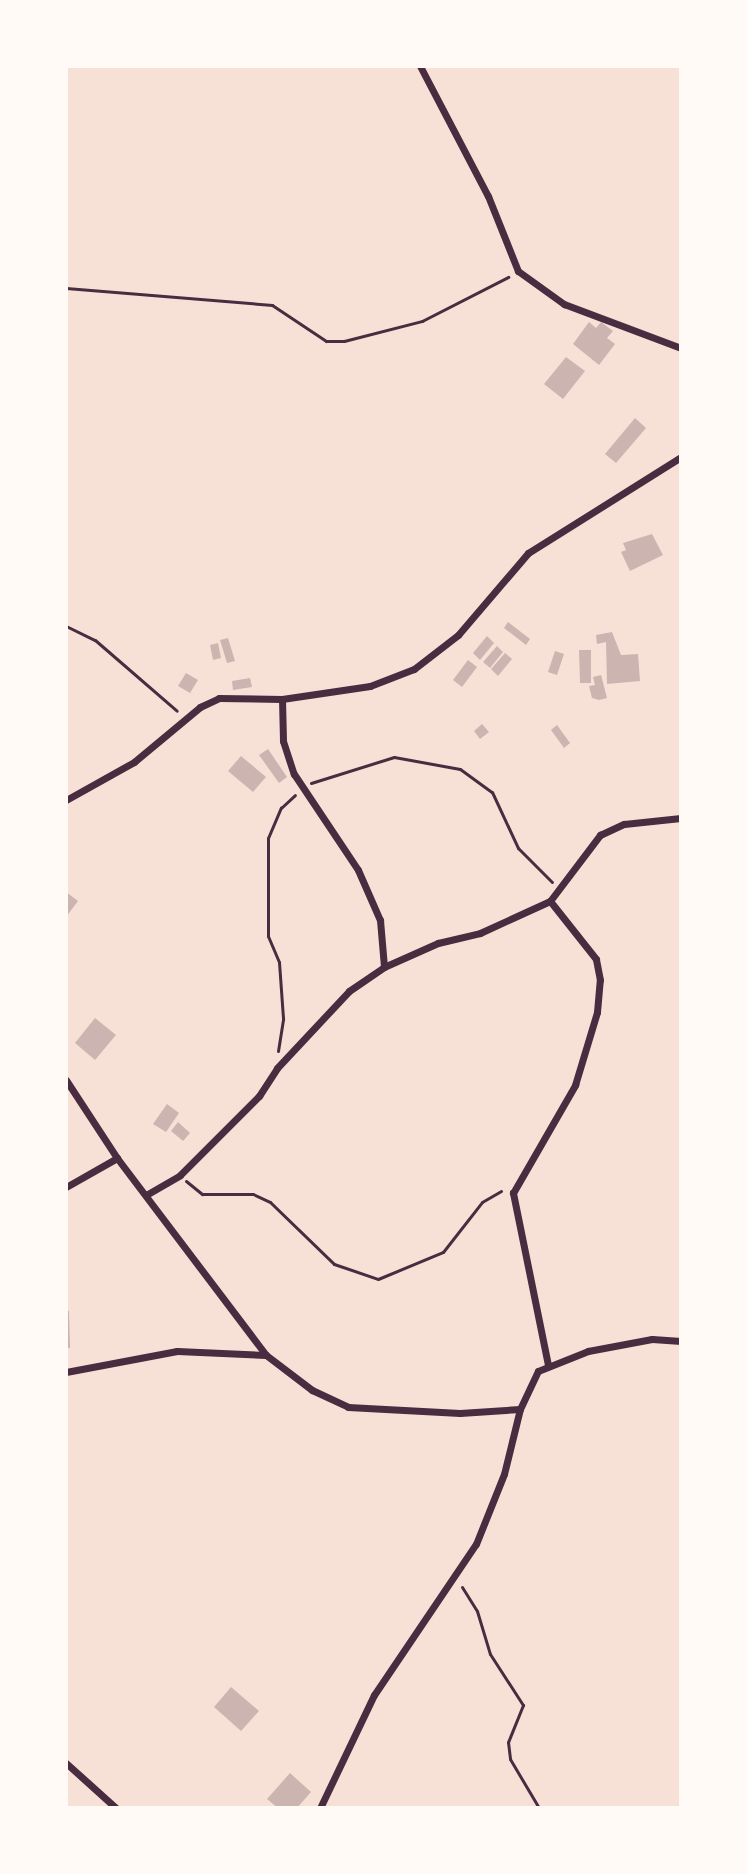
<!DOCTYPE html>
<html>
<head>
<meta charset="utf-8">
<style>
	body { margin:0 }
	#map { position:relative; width:747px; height:1874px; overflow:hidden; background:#f7e1d7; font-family:"Work Sans",sans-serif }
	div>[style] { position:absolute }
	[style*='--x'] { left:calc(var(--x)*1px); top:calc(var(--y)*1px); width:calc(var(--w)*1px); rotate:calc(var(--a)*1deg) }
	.building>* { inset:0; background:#ccb4b1 }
	.path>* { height:3px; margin:-1.5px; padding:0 1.5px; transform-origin:1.5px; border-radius:1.5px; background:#4a2c40 }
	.minor>* { height:7px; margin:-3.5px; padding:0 3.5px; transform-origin:3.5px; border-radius:3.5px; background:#4a2c40 }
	span { translate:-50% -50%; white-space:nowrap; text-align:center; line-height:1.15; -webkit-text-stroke:6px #fffaf5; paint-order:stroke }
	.frame { position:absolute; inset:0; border:68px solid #fffaf5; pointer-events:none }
</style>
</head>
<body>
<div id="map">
	<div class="building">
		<i style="clip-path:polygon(589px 322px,596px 328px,601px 322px,613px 331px,607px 338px,615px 344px,599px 365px,573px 344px)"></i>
		<i style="clip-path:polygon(566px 357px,585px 371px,563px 399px,544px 384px)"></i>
		<i style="clip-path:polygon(635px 418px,646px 428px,616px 463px,605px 454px)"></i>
		<i style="clip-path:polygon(652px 534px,663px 555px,630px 571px,621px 552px,626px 550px,623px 543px)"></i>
		<i style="clip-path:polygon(508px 622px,530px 639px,526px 645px,504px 628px)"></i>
		<i style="clip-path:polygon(612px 632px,621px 655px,638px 654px,640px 681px,607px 684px,606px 642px,597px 644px,596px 635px)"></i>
		<i style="clip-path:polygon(487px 636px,494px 643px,480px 660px,473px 653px)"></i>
		<i style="clip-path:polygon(228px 638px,235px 661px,227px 663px,220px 640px)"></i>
		<i style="clip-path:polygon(218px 643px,221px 658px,213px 660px,210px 645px)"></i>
		<i style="clip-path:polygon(497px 646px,503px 652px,490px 668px,483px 662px)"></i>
		<i style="clip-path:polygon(579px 650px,591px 650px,591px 683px,580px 683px)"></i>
		<i style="clip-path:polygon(555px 651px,564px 654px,557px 675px,548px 672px)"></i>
		<i style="clip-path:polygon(505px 653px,512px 659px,498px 676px,491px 669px)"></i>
		<i style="clip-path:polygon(468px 660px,477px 667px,462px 687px,453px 680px)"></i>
		<i style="clip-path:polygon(186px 673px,198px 680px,190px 693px,178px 686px)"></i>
		<i style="clip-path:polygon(601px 675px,607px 698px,599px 700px,592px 698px,589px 686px,595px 685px,593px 677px)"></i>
		<i style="clip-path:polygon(250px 678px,252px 687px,233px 690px,232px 681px)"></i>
		<i style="clip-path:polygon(482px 724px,489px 732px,480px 739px,474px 731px)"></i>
		<i style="clip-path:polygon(557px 725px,570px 743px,564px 748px,551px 730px)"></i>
		<i style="clip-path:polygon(268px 749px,287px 777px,279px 783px,259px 755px)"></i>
		<i style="clip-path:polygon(241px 756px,266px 777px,253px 792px,228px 771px)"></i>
		<i style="clip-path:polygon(66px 892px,78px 901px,66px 917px)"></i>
		<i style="clip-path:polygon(95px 1018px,116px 1035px,95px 1060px,75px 1043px)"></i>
		<i style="clip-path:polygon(167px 1104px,179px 1113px,166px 1132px,153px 1124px)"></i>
		<i style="clip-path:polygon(178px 1122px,190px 1133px,183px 1141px,171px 1131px)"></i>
		<i style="clip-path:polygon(66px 1311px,69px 1311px,70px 1348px,66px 1348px)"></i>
		<i style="clip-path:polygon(231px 1687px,259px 1711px,241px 1731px,214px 1707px)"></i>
		<i style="clip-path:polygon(290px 1773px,311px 1792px,297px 1808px,278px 1808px,267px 1799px)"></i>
	</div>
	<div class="path">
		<i style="--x:66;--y:288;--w:207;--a:4.7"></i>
		<i style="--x:272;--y:305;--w:65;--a:33.7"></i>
		<i style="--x:326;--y:341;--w:18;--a:0"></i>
		<i style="--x:344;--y:341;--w:81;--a:-14.4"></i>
		<i style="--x:422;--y:321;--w:97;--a:-27.1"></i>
		<i style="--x:66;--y:626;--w:32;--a:26"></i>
		<i style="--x:95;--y:640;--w:108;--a:40.9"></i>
		<i style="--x:311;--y:783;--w:87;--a:-17.4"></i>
		<i style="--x:394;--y:757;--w:67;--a:10.3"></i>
		<i style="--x:460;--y:769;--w:39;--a:36"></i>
		<i style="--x:492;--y:792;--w:62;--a:65.1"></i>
		<i style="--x:518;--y:848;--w:48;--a:45"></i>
		<i style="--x:278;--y:1051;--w:33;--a:-81"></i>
		<i style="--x:283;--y:1018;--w:56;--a:-94.1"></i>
		<i style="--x:279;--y:962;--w:28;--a:-113"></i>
		<i style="--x:268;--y:936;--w:98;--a:-90"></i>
		<i style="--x:268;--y:838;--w:33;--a:-67"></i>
		<i style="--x:281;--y:808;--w:19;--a:-43"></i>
		<i style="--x:186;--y:1181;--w:21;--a:39"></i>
		<i style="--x:202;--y:1194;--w:51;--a:0"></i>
		<i style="--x:253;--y:1194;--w:19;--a:25"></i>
		<i style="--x:270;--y:1202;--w:89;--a:44.1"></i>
		<i style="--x:334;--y:1264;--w:46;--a:18.8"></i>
		<i style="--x:378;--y:1279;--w:70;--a:-22.6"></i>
		<i style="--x:443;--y:1252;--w:63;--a:-52"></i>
		<i style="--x:482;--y:1202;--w:22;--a:-30"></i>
		<i style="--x:462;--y:1587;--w:28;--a:58"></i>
		<i style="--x:477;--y:1611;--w:45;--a:73.2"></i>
		<i style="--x:490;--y:1654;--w:61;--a:57.1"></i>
		<i style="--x:523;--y:1705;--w:40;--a:112"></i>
		<i style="--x:508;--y:1742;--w:17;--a:83"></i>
		<i style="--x:510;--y:1759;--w:57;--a:59.4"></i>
	</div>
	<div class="minor">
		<i style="--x:420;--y:66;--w:147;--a:62.4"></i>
		<i style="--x:488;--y:196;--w:81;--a:68.2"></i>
		<i style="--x:518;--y:271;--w:57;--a:35.7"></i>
		<i style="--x:564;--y:304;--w:125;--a:20.6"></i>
		<i style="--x:282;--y:699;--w:42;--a:88.6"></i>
		<i style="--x:283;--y:741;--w:35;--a:72"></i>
		<i style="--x:294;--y:774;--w:115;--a:56.3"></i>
		<i style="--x:358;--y:870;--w:55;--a:66.3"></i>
		<i style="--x:380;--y:920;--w:47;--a:85.1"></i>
		<i style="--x:66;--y:800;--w:78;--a:-29.2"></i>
		<i style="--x:134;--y:762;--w:86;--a:-39.8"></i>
		<i style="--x:200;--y:707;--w:21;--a:-25"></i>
		<i style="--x:219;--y:698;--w:63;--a:0.9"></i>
		<i style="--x:282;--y:699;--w:89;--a:-8.4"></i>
		<i style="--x:370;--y:686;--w:47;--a:-21.1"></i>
		<i style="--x:414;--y:669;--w:56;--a:-37.7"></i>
		<i style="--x:458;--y:635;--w:108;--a:-49.5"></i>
		<i style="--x:528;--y:553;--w:181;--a:-32.1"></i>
		<i style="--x:66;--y:1080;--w:93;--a:56.8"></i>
		<i style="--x:117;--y:1158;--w:247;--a:52.9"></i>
		<i style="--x:266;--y:1355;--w:58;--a:37.3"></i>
		<i style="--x:312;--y:1390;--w:40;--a:25"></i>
		<i style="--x:348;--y:1407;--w:112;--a:3.1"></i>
		<i style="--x:460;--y:1413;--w:60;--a:-3.8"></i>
		<i style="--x:66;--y:1187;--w:59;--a:-29.6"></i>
		<i style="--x:146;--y:1195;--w:39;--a:-30"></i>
		<i style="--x:180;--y:1175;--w:112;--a:-45"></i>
		<i style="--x:259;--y:1096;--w:33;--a:-57"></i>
		<i style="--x:277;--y:1068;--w:105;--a:-46.9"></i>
		<i style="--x:349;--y:991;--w:42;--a:-34.4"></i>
		<i style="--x:384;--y:967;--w:59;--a:-24"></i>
		<i style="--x:438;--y:943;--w:43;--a:-13.4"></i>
		<i style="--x:480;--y:933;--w:77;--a:-24.6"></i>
		<i style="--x:550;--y:901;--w:83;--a:-52.9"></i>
		<i style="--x:600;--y:835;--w:26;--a:-25"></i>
		<i style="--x:624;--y:824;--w:57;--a:-6"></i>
		<i style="--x:548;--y:1365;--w:176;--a:-101.5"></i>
		<i style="--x:513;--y:1193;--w:125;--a:-60.1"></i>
		<i style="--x:575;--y:1085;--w:76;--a:-73.2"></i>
		<i style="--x:597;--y:1012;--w:32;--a:-85"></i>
		<i style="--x:600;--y:980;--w:21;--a:-101"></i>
		<i style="--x:596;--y:959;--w:74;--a:-128.4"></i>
		<i style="--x:66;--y:1372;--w:113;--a:-10.7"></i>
		<i style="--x:177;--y:1351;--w:89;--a:2.6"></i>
		<i style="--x:66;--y:1763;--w:67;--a:42"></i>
		<i style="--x:320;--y:1808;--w:125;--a:-64.5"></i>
		<i style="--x:374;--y:1695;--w:182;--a:-56"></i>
		<i style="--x:476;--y:1544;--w:75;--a:-68.2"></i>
		<i style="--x:504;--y:1474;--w:67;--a:-76.2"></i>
		<i style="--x:520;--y:1409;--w:42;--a:-64.7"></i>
		<i style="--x:538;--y:1371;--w:54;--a:-21.8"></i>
		<i style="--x:588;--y:1351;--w:65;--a:-10.6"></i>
		<i style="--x:652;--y:1339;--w:29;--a:4"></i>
	</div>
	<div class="frame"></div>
</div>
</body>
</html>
